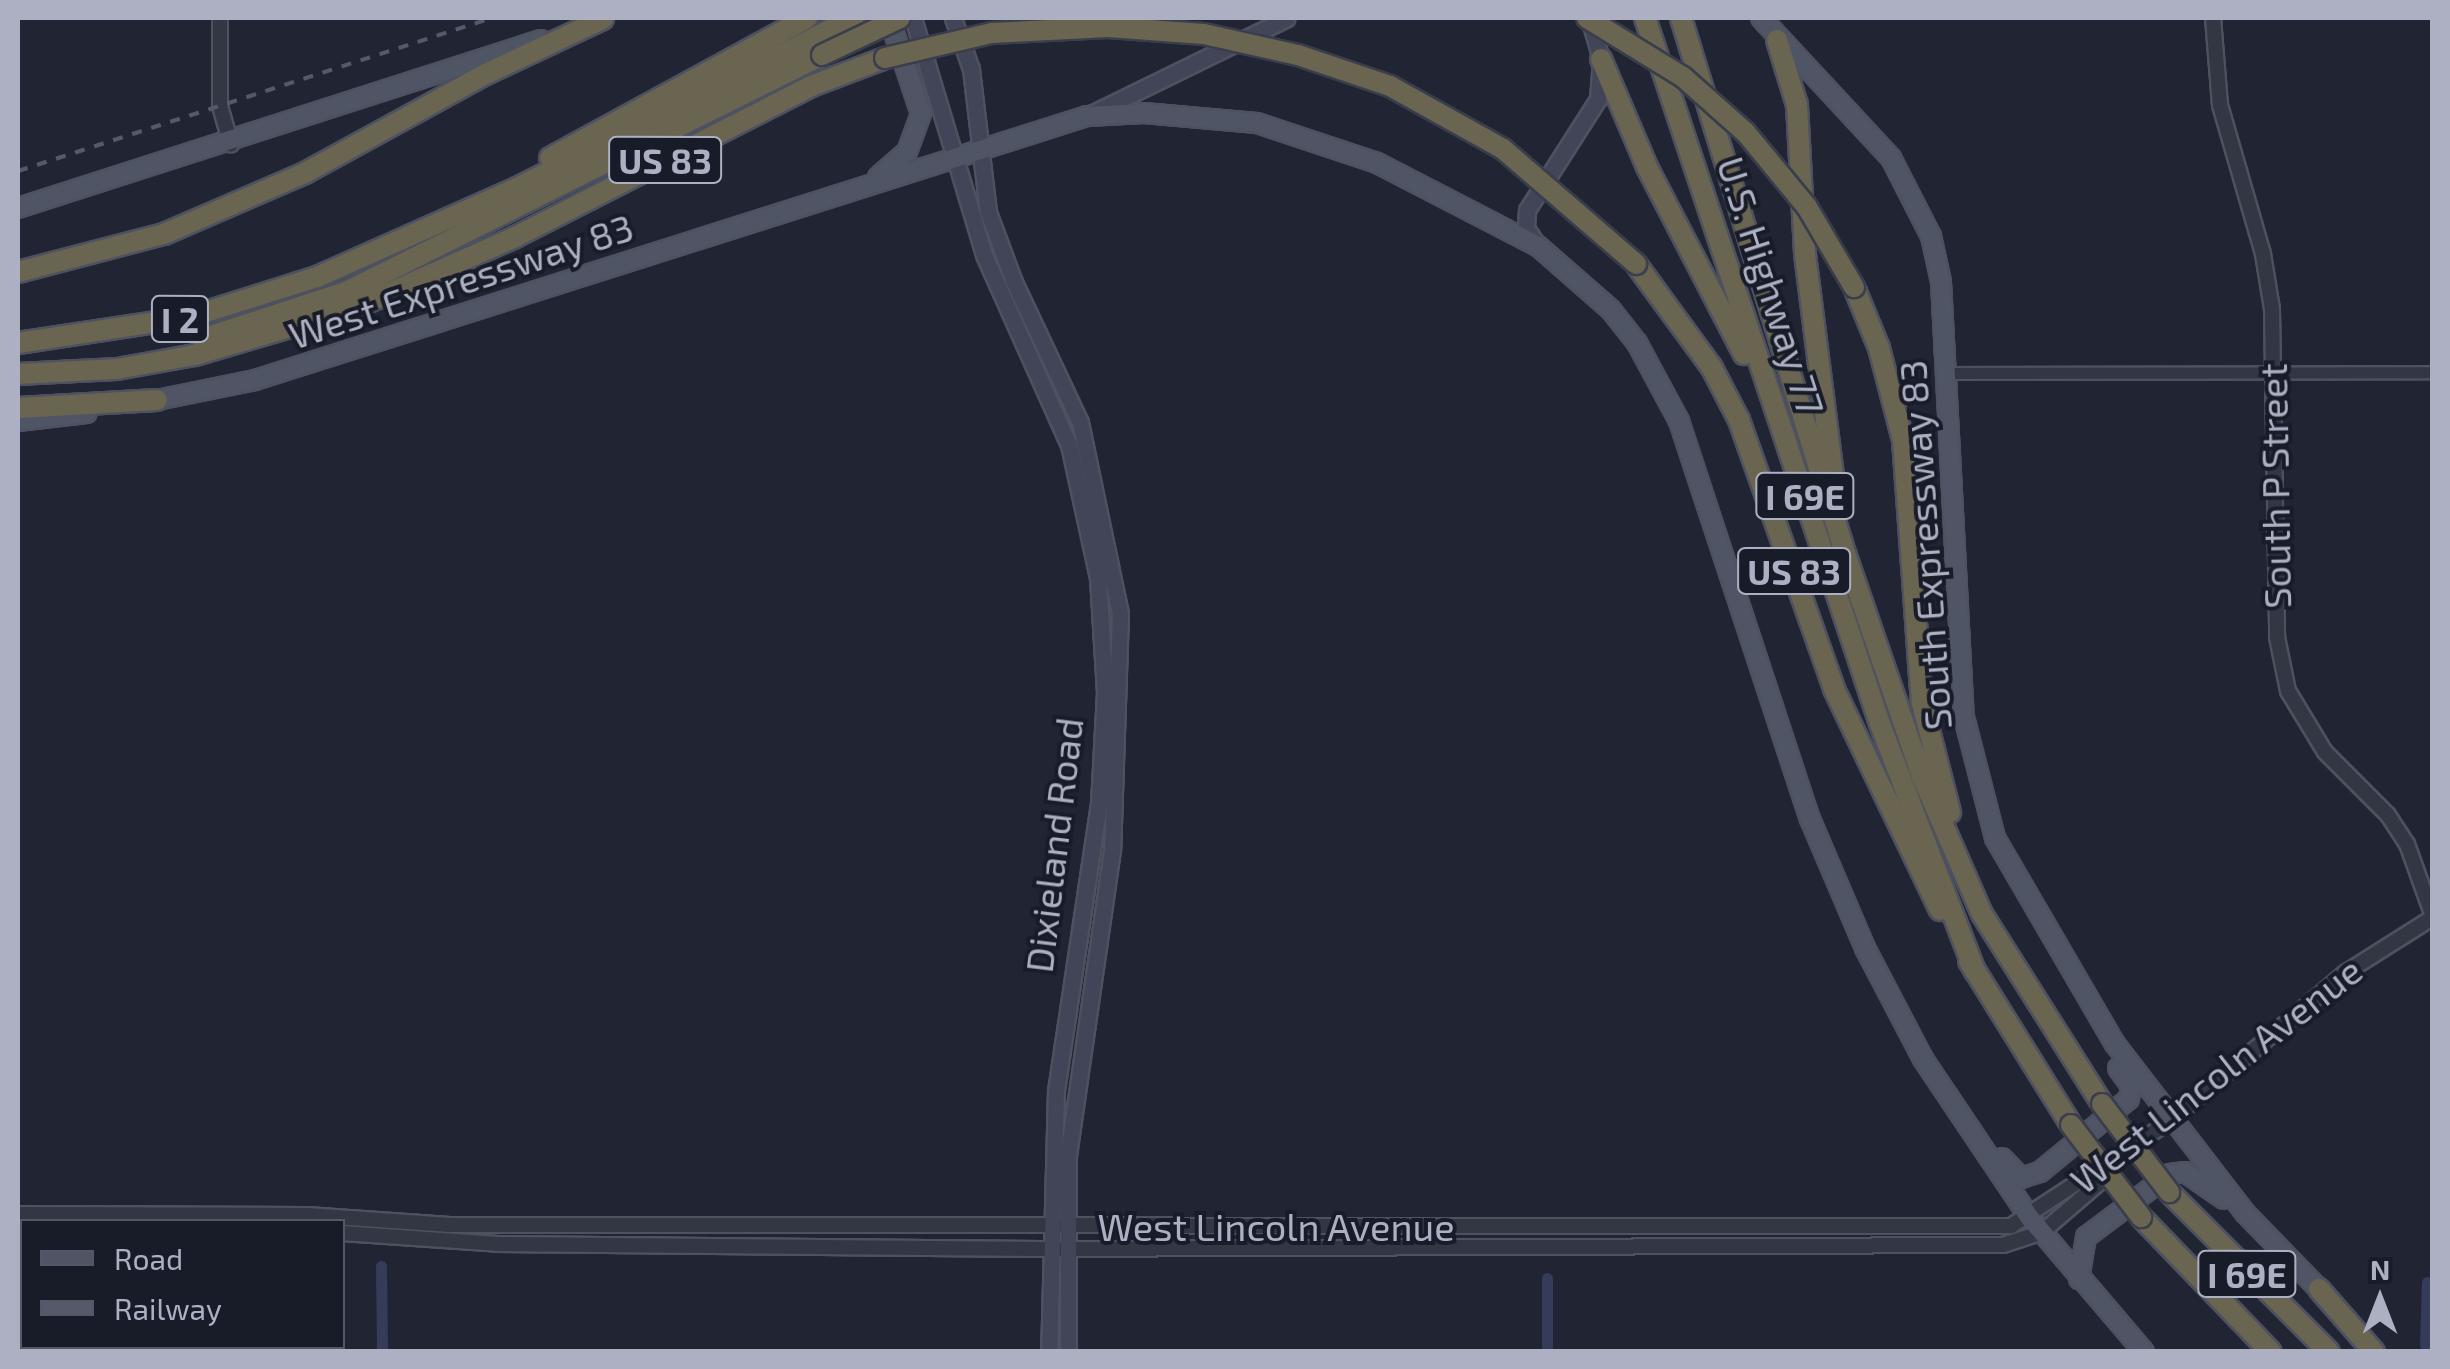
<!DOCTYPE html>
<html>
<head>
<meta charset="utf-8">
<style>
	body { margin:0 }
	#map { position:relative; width:2450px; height:1369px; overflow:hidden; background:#202433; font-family:"Exo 2",sans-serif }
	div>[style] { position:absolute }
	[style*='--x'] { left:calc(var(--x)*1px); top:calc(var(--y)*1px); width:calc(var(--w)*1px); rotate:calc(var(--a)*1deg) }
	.canal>* { height:11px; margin:-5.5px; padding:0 5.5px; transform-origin:5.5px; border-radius:5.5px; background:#343c5a }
	.roads { filter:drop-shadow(2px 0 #4d5160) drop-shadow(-2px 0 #4d5160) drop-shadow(0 2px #4d5160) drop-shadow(0 -2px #4d5160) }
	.minor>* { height:11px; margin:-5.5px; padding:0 5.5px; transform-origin:5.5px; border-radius:5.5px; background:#333744 }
	.tertiary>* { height:14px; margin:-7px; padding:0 7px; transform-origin:7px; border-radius:7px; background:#333744 }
	.secondary>* { height:15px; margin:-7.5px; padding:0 7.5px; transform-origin:7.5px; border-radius:7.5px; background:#414557 }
	.primary>* { height:18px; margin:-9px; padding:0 9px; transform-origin:9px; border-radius:9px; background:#505565 }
	.motorway>* { height:20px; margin:-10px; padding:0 10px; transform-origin:10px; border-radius:10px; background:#6a6550 }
	.rail>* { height:4px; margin-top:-2px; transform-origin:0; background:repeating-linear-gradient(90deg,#555a6b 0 10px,transparent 0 20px) }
	.bridges { filter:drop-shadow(2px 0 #3a3e4c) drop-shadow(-2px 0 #3a3e4c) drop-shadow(0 2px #3a3e4c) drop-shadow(0 -2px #3a3e4c) }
	.motorway-bridge>* { height:20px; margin:-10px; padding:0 10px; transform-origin:10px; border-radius:10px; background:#6a6550 }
	span { translate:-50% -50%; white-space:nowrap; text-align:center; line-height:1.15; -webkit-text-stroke:8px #181c29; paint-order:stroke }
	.shield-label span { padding:2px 8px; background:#181c29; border:2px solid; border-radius:8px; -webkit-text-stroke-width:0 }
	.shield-label { font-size:35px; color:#acb0c2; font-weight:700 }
	.street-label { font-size:38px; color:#acb0c2 }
	.frame { position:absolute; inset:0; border:20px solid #acb0c2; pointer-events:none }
	.legend { position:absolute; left:20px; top:1219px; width:325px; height:130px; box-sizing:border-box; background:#181c29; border:2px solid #535766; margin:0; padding:12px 18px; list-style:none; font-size:30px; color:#acb0c2 }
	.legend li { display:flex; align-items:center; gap:20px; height:50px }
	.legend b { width:50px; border:2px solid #535766 }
	.north { position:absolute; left:2330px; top:1249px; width:100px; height:100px; -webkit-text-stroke:8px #181c29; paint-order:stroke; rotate:0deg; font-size:28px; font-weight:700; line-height:40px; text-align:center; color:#acb0c2 }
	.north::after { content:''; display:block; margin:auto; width:35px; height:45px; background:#acb0c2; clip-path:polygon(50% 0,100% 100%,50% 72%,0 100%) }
</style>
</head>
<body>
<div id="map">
	<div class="canal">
		<i style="--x:381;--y:1266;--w:86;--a:89.3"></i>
		<i style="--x:1547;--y:1278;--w:74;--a:90"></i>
		<i style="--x:2425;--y:1345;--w:63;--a:-88.2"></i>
	</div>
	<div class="roads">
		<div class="minor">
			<i style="--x:1945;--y:373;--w:487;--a:-0.1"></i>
			<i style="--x:215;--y:1346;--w:6;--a:90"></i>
		</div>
		<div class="tertiary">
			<i style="--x:220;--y:18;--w:88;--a:90"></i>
			<i style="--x:220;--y:106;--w:40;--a:74"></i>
			<i style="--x:2213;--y:18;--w:87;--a:85.4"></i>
			<i style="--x:2220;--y:105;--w:155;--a:73.9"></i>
			<i style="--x:2263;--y:254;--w:56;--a:80.7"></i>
			<i style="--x:2272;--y:309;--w:328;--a:89.1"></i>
			<i style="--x:2277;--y:637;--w:55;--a:78.5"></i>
			<i style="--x:2288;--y:691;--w:71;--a:58.8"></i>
			<i style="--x:2325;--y:752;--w:89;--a:45"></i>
			<i style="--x:2388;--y:815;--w:35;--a:57"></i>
			<i style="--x:2407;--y:844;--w:74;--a:70.3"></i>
			<i style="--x:18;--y:1214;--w:289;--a:0.2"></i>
			<i style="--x:307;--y:1215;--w:143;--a:4"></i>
			<i style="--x:450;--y:1225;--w:1561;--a:0.04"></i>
			<i style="--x:2011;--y:1226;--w:191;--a:-33.4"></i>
			<i style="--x:2170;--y:1121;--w:229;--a:-40.2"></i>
			<i style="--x:2345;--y:973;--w:103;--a:-32.3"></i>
			<i style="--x:18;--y:1229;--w:4;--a:0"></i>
			<i style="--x:342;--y:1233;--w:156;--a:4"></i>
			<i style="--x:498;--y:1244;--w:542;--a:0.53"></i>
			<i style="--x:1040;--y:1249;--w:963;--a:-0.24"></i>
			<i style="--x:2003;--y:1245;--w:40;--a:-18"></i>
			<i style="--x:2041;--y:1233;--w:95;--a:-40.7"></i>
		</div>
		<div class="secondary">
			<i style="--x:913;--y:18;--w:247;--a:73.3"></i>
			<i style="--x:984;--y:255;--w:208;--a:65.9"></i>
			<i style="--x:1069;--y:445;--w:136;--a:77.7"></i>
			<i style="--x:1098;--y:578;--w:114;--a:86.5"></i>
			<i style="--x:1105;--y:692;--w:111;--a:93.1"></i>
			<i style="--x:1099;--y:803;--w:290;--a:98.5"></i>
			<i style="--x:1056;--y:1090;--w:262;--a:91.5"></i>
			<i style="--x:953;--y:18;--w:54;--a:70.6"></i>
			<i style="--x:971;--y:69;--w:144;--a:83.2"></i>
			<i style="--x:988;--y:212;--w:75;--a:69.6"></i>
			<i style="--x:1014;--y:282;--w:155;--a:64.8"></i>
			<i style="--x:1080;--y:422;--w:196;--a:78.2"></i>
			<i style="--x:1120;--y:614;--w:236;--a:91.9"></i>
			<i style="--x:1112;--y:850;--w:308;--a:98.2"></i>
			<i style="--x:1068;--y:1155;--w:197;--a:90"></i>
			<i style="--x:1089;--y:115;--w:220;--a:-26.1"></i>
			<i style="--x:1538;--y:246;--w:22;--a:-124"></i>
			<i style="--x:1526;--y:228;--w:18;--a:-87"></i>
			<i style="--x:1527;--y:210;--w:132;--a:-57.4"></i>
			<i style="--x:1598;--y:99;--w:40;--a:-85.7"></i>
			<i style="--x:1601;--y:59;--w:43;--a:-106.3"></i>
		</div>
		<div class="primary">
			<i style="--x:1761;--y:18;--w:191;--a:47.1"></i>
			<i style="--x:1891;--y:158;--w:88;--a:62.9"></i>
			<i style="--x:1931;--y:236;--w:47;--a:77.7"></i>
			<i style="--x:1941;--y:282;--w:436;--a:87"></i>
			<i style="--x:1964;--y:717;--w:125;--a:75.6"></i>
			<i style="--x:1995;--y:838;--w:238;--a:59.8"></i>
			<i style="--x:2115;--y:1044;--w:213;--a:52.4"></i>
			<i style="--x:2245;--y:1213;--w:106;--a:45.8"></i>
			<i style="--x:878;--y:177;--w:38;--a:-41"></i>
			<i style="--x:907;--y:152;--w:40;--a:-69.8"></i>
			<i style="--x:921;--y:114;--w:101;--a:-108.4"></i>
			<i style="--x:18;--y:208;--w:549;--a:-17.81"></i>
			<i style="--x:147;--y:402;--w:110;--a:-11.5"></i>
			<i style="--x:255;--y:380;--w:873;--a:-17.6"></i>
			<i style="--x:1087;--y:116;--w:57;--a:-3"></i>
			<i style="--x:1144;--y:113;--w:113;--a:5.1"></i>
			<i style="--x:1257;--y:123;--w:126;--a:18.4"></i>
			<i style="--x:1377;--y:163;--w:181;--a:27.3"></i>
			<i style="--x:1538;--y:246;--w:97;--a:41.2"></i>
			<i style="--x:1611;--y:310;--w:42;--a:51.8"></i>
			<i style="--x:1637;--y:343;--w:89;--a:61.7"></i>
			<i style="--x:1679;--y:421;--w:419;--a:71.8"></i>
			<i style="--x:1810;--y:819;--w:140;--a:66.9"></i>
			<i style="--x:1865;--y:948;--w:125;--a:62.4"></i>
			<i style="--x:1923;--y:1059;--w:192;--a:56.1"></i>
			<i style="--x:2030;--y:1218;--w:176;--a:49.6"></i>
			<i style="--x:18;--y:421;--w:69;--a:-6.6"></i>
			<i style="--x:2002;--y:1158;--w:28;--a:46"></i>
			<i style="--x:2021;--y:1178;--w:20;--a:-18"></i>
			<i style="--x:2040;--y:1172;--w:115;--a:-39.4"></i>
			<i style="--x:2129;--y:1099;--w:13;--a:-81"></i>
			<i style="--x:2131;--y:1086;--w:22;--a:-126"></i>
			<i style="--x:2079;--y:1279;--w:43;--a:-80.5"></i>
			<i style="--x:2086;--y:1237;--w:105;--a:-36.9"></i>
			<i style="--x:2170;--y:1174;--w:15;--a:-8"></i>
			<i style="--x:2185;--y:1172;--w:47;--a:34.7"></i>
		</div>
		<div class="motorway">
			<i style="--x:1645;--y:18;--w:744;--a:71.59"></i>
			<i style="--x:1880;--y:724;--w:265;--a:69"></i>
			<i style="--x:1681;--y:18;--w:560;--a:72.96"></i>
			<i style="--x:1845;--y:553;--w:239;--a:71"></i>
			<i style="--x:1923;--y:779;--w:147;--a:66.4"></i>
			<i style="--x:1982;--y:914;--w:225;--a:57.7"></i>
			<i style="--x:1777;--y:40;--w:68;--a:72.9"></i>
			<i style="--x:1797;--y:105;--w:149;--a:86.9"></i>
			<i style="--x:1805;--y:254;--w:230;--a:82.8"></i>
			<i style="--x:1601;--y:59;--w:117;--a:66.9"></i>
			<i style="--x:1647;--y:167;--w:211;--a:62.6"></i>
			<i style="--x:550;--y:158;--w:293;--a:-28.6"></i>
			<i style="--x:1636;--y:264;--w:129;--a:53.8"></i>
			<i style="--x:1712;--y:368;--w:59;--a:62.6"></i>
			<i style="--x:1739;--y:420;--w:285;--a:70.5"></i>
			<i style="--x:1834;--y:689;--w:245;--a:64.4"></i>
			<i style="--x:18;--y:272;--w:151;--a:-14.6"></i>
			<i style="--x:164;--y:234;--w:154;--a:-23.4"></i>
			<i style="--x:305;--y:173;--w:209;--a:-28.7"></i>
			<i style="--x:488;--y:73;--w:127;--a:-25.2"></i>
			<i style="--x:1854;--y:287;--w:66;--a:67.7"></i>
			<i style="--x:1879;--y:348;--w:95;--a:75.4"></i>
			<i style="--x:1903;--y:440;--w:264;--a:85.9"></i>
			<i style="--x:1922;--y:703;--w:113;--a:75.6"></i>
			<i style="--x:202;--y:339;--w:151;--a:-18.1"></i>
			<i style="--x:346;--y:292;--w:532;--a:-26.47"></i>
			<i style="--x:18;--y:343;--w:174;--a:-8.6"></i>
			<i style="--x:190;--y:317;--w:133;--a:-17.5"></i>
			<i style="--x:317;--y:277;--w:219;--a:-24"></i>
			<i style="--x:517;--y:188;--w:377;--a:-26.8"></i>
			<i style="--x:18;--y:374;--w:99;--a:-2.9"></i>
			<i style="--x:117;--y:369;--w:79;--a:-10.2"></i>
			<i style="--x:195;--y:355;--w:167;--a:-16.4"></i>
			<i style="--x:355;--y:308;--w:175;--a:-23.9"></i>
			<i style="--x:515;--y:237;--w:332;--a:-27"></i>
			<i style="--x:811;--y:86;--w:79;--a:-20.7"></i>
			<i style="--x:18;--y:408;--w:139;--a:-3.3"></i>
			<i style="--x:1969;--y:961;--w:193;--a:58.1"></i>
			<i style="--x:2169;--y:1192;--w:226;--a:45"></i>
			<i style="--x:2141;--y:1217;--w:187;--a:46.1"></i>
			<i style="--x:2319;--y:1289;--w:84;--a:48.9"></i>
		</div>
	</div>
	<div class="rail">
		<i style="--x:18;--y:171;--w:499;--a:-17.9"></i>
	</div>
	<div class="bridges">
		<div class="motorway-bridge">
			<i style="--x:1587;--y:18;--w:113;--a:31.6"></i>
			<i style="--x:1683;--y:77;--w:84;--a:41.6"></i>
			<i style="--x:1746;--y:133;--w:96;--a:50.5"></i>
			<i style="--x:1807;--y:207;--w:93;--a:59.6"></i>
			<i style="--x:822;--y:55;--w:86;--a:-25.4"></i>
			<i style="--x:885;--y:58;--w:110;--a:-13.2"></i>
			<i style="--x:992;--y:33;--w:116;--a:-3"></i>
			<i style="--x:1108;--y:27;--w:96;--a:4.2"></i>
			<i style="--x:1204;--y:34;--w:96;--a:12.6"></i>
			<i style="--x:1298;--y:55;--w:97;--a:18.6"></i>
			<i style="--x:1390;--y:86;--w:129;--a:29.1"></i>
			<i style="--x:1503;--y:149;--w:176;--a:40.8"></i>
			<i style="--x:2102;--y:1104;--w:111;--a:52.7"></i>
			<i style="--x:2071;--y:1125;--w:116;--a:52.7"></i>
		</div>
	</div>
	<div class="shield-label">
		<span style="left:665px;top:160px">US 83</span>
		<span style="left:180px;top:319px">I 2</span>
		<span style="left:1805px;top:496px">I 69E</span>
		<span style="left:1794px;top:571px">US 83</span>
		<span style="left:2247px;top:1274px">I 69E</span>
	</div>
	<div class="street-label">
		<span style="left:461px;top:281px;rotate:-18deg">West Expressway 83</span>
		<span style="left:1771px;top:286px;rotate:72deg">U.S. Highway 77</span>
		<span style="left:2275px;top:486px;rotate:-91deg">South P Street</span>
		<span style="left:1925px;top:545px;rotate:-94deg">South Expressway 83</span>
		<span style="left:1054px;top:845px;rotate:-83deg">Dixieland Road</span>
		<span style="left:2216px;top:1075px;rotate:-38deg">West Lincoln Avenue</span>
		<span style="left:1276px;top:1227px">West Lincoln Avenue</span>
	</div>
	<div class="frame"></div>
	<ul class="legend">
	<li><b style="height:12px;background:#505565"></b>Road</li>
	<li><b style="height:12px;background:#555a6b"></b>Railway</li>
	</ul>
	<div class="north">N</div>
</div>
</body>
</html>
